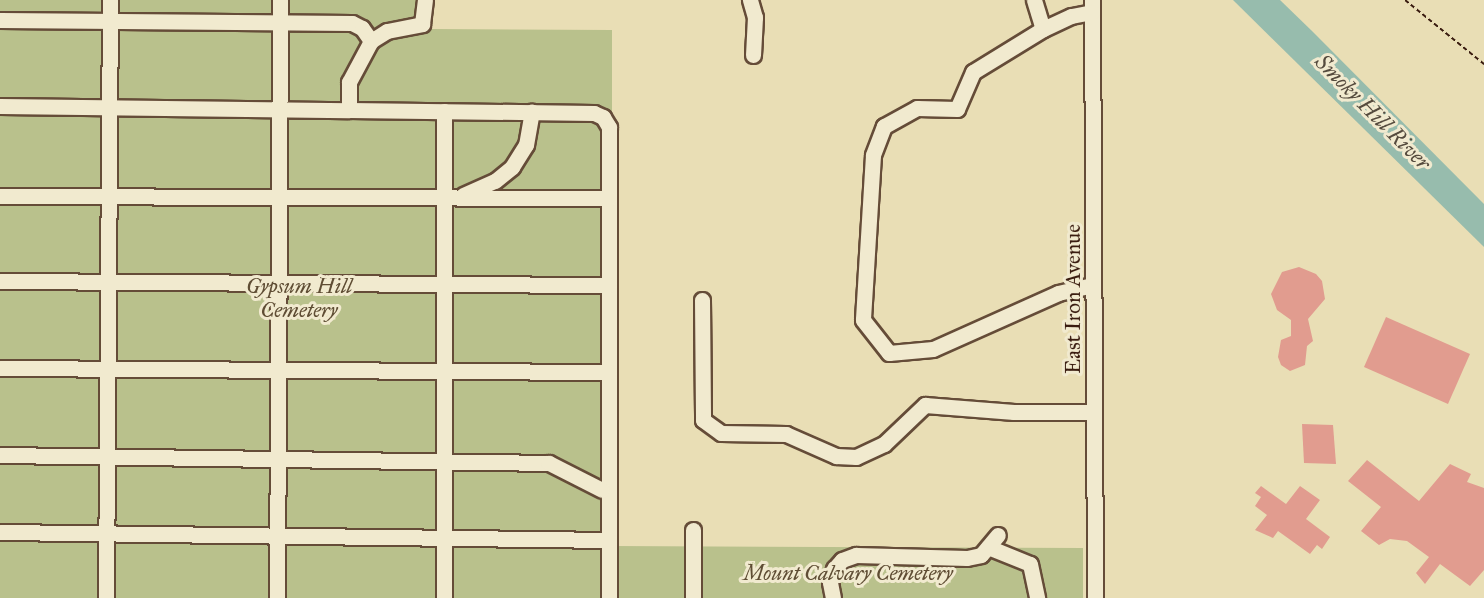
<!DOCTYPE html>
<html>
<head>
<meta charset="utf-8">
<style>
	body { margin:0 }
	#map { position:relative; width:1484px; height:598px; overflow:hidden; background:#e9deb5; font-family:"IM FELL Great Primer",serif }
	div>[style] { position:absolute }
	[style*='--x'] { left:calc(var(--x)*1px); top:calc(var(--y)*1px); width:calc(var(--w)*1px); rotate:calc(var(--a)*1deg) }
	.green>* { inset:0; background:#b9c18c }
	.water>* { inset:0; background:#97bcad }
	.building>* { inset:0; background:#e19c8f }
	.path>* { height:2px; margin-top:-1px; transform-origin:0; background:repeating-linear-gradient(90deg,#391b0f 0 4.5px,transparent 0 7.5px) }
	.roads { filter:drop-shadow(2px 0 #654c38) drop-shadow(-2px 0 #654c38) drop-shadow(0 2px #654c38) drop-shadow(0 -2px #654c38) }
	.minor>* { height:15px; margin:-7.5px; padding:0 7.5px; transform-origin:7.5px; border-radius:7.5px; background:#f1eacf }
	span { translate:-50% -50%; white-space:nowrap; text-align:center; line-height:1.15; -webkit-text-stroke:6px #f1eacf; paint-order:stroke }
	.park-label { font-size:21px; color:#5f4d34; font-style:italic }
	.street-label { font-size:21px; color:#391b0f }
	.water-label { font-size:22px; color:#554b3e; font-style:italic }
</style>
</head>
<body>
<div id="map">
	<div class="green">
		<i style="clip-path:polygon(0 0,431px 0,431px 29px,612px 30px,612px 546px,1083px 548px,1083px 598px,0 598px)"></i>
	</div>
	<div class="water">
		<i style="clip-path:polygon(1233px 0,1280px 0,1313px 32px,1484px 204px,1484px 247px)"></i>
	</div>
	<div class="building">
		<i style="clip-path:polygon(1299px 267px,1316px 274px,1322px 281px,1325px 299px,1308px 319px,1313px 341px,1307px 346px,1305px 365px,1290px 371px,1281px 365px,1278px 357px,1281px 340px,1291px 336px,1291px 320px,1277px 310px,1271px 294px,1282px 272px)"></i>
		<i style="clip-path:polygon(1386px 317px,1470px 354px,1448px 404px,1364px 367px)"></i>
		<i style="clip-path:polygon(1302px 424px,1333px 425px,1336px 464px,1304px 463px)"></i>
		<i style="clip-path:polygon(1367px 460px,1419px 501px,1450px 464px,1471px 474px,1467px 482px,1484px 488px,1484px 570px,1470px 586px,1440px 564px,1425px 584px,1416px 573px,1429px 557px,1407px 541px,1390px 539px,1379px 545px,1361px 531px,1381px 507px,1348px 481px)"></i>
		<i style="clip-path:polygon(1261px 486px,1286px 504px,1300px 486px,1320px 500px,1306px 519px,1330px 537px,1322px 549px,1317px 545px,1310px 554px,1278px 531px,1273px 538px,1255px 530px,1267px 515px,1255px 506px,1261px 497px,1255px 493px)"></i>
	</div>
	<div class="path">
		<i style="--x:1405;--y:0;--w:102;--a:39"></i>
	</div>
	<div class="roads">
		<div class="minor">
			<i style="--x:750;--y:0;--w:18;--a:74"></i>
			<i style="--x:755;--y:17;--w:38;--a:93"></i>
			<i style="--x:1034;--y:0;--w:30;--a:73"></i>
			<i style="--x:1092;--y:0;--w:598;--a:89.71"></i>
			<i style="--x:1092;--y:12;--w:21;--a:169"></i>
			<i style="--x:1071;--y:16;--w:31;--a:155"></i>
			<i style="--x:1043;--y:29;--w:82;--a:148.4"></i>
			<i style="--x:973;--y:72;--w:40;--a:113.4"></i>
			<i style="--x:957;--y:109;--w:40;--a:-178.6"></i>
			<i style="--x:917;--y:108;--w:38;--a:151"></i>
			<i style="--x:884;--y:126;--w:31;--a:111"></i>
			<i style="--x:873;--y:155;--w:165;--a:93.5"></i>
			<i style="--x:863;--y:320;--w:42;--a:51.8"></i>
			<i style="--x:889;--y:353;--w:44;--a:-5.2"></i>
			<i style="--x:933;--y:349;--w:137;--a:-24.1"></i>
			<i style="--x:1058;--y:293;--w:36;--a:-13"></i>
			<i style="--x:0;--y:20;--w:352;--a:0.5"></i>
			<i style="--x:352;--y:23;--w:11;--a:27"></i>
			<i style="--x:362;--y:28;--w:16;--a:55"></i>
			<i style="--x:371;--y:41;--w:47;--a:118.2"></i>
			<i style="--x:349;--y:82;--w:28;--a:90"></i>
			<i style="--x:349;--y:110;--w:245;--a:0.7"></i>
			<i style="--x:594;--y:113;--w:10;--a:24"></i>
			<i style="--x:603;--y:117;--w:12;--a:59"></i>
			<i style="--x:609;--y:127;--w:471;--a:90"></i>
			<i style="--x:371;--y:41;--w:19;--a:-32"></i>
			<i style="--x:387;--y:31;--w:36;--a:-11"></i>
			<i style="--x:422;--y:24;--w:24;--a:-83"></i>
			<i style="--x:0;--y:106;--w:349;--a:0.7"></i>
			<i style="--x:444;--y:111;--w:487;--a:90"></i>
			<i style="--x:463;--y:195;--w:35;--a:-24"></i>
			<i style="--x:495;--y:181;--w:22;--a:-39"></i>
			<i style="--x:512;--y:167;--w:26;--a:-58"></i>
			<i style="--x:526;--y:145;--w:34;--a:-80"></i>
			<i style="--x:0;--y:196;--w:609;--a:0.19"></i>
			<i style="--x:0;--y:281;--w:609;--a:0.38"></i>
			<i style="--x:702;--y:300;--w:120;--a:89.5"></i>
			<i style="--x:703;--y:420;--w:22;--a:36"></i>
			<i style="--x:721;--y:433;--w:65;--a:0.9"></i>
			<i style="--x:786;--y:434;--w:55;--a:23.7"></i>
			<i style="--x:836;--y:456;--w:20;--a:3"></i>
			<i style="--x:856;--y:457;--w:31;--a:-25"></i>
			<i style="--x:884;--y:444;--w:57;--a:-43.6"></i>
			<i style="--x:925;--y:405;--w:89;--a:4.5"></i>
			<i style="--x:1014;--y:412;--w:80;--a:0"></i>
			<i style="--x:0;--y:368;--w:609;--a:0.38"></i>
			<i style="--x:0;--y:455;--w:549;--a:0.83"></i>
			<i style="--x:549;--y:463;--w:59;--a:27"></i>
			<i style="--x:693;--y:530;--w:68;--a:90"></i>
			<i style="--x:0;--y:532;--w:609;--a:0.75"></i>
			<i style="--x:988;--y:547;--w:45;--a:22"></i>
			<i style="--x:1030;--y:564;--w:35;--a:78"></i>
			<i style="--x:106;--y:598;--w:598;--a:-89.62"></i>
			<i style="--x:277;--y:598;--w:598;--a:-89.71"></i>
			<i style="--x:833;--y:598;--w:16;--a:-101"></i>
			<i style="--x:830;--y:582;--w:14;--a:-73"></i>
			<i style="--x:834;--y:569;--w:12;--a:-48"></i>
			<i style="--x:842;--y:560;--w:15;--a:-20"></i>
			<i style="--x:856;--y:555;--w:111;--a:1.5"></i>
			<i style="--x:967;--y:558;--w:14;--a:-12"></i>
			<i style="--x:981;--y:555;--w:26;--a:-50"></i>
		</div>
	</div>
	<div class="park-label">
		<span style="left:299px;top:298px">Gypsum Hill<br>Cemetery</span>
		<span style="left:848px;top:573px">Mount Calvary Cemetery</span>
	</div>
	<div class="street-label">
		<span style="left:1073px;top:299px;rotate:-90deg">East Iron Avenue</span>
	</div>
	<div class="water-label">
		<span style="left:1373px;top:112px;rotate:45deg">Smoky Hill River</span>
	</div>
</div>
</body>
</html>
